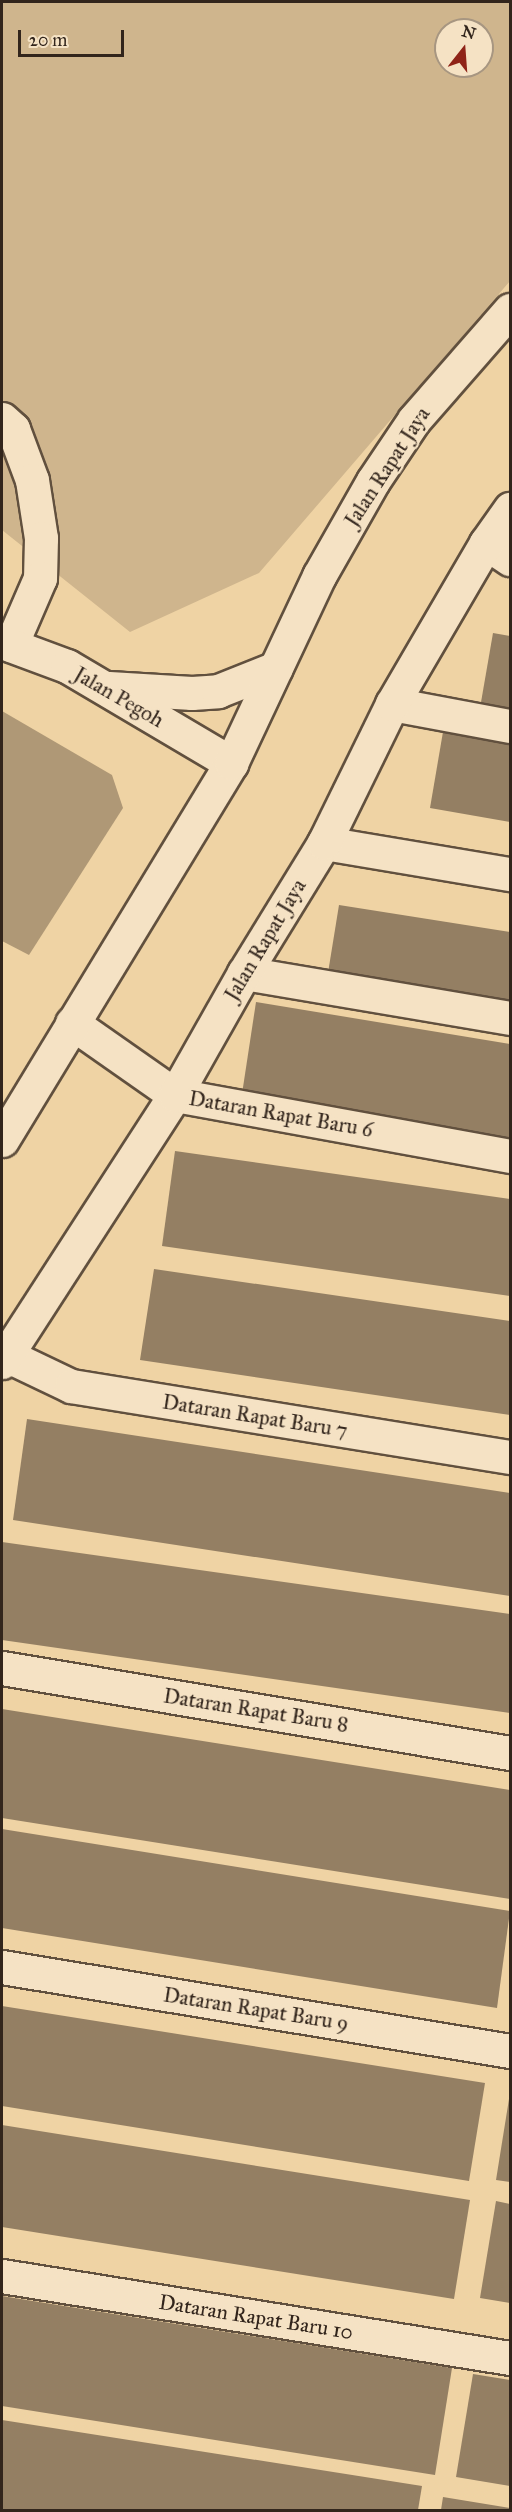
<!DOCTYPE html>
<html>
<head>
<meta charset="utf-8">
<style>
	body { margin:0 }
	#map { position:relative; width:512px; height:2512px; overflow:hidden; background:#efd3a4; font-family:"IM FELL Great Primer",serif }
	div>[style] { position:absolute }
	[style*='--x'] { left:calc(var(--x)*1px); top:calc(var(--y)*1px); width:calc(var(--w)*1px); rotate:calc(var(--a)*1deg) }
	.green>* { inset:0; background:#cfb58d }
	.water>* { inset:0; background:#af9876 }
	.building>* { inset:0; background:#947f63 }
	.roads { filter:drop-shadow(2px 0 #61503e) drop-shadow(-2px 0 #61503e) drop-shadow(0 2px #61503e) drop-shadow(0 -2px #61503e) }
	.minor>* { height:33px; margin:-16.5px; padding:0 16.5px; transform-origin:16.5px; border-radius:16.5px; background:#f5e2c4 }
	span { translate:-50% -50%; white-space:nowrap; text-align:center; line-height:1.15; -webkit-text-stroke:4.5px #f5e2c4; paint-order:stroke }
	.street-label { font-size:21px; color:#32251c }
	.frame { position:absolute; inset:0; border:3px solid #32251c; pointer-events:none }
	.north { position:absolute; left:434px; top:18px; width:60px; height:60px; box-sizing:border-box; background:#f5e2c4; border:2px solid #a79681; border-radius:50%; rotate:17deg; font-size:16px; font-weight:700; line-height:24px; text-align:center; color:#32251c }
	.north::after { content:''; display:block; margin:auto; width:21px; height:27px; background:#8f2418; clip-path:polygon(50% 0,100% 100%,50% 72%,0 100%) }
	.scale { position:absolute; left:18px; top:30px; width:106px; height:27px; box-sizing:border-box; border:3px solid #32251c; border-top:0; padding-left:8px; font-size:18px; line-height:21px; white-space:nowrap; color:#32251c; -webkit-text-stroke:4px #f5e2c4; paint-order:stroke }
</style>
</head>
<body>
<div id="map">
	<div class="green">
		<i style="clip-path:polygon(evenodd,2px 2px,510px 2px,510px 281px,259px 573px,130px 632px,2px 530px,2px 2px,446px 30px,482px 30px,482px 66px,446px 66px,446px 30px)"></i>
	</div>
	<div class="water">
		<i style="clip-path:polygon(2px 711px,112px 775px,123px 808px,29px 955px,2px 941px)"></i>
	</div>
	<div class="building">
		<i style="clip-path:polygon(493px 633px,510px 636px,510px 714px,480px 708px)"></i>
		<i style="clip-path:polygon(444px 726px,510px 738px,510px 822px,430px 808px)"></i>
		<i style="clip-path:polygon(339px 905px,510px 932px,510px 1007px,327px 979px)"></i>
		<i style="clip-path:polygon(256px 1002px,510px 1044px,510px 1139px,242px 1094px)"></i>
		<i style="clip-path:polygon(175px 1151px,510px 1199px,510px 1296px,162px 1246px)"></i>
		<i style="clip-path:polygon(154px 1269px,510px 1321px,510px 1415px,140px 1360px)"></i>
		<i style="clip-path:polygon(27px 1419px,510px 1493px,510px 1596px,13px 1520px)"></i>
		<i style="clip-path:polygon(2px 1542px,510px 1614px,510px 1713px,2px 1640px)"></i>
		<i style="clip-path:polygon(2px 1709px,510px 1790px,510px 1899px,2px 1818px)"></i>
		<i style="clip-path:polygon(2px 1829px,510px 1911px,497px 2008px,2px 1928px)"></i>
		<i style="clip-path:polygon(2px 2006px,485px 2083px,469px 2181px,2px 2106px)"></i>
		<i style="clip-path:polygon(509px 2099px,510px 2099px,510px 2182px,496px 2180px)"></i>
		<i style="clip-path:polygon(2px 2125px,470px 2200px,454px 2299px,2px 2227px)"></i>
		<i style="clip-path:polygon(496px 2201px,510px 2204px,510px 2303px,480px 2298px)"></i>
		<i style="clip-path:polygon(2px 2296px,452px 2368px,435px 2475px,2px 2406px)"></i>
		<i style="clip-path:polygon(473px 2374px,510px 2380px,510px 2486px,456px 2477px)"></i>
		<i style="clip-path:polygon(2px 2420px,422px 2486px,418px 2510px,2px 2510px)"></i>
		<i style="clip-path:polygon(443px 2497px,510px 2508px,510px 2510px,441px 2510px)"></i>
	</div>
	<div class="roads">
		<div class="minor">
			<i style="--x:2;--y:419;--w:15;--a:42"></i>
			<i style="--x:13;--y:429;--w:54;--a:69.6"></i>
			<i style="--x:32;--y:480;--w:59;--a:81.2"></i>
			<i style="--x:41;--y:538;--w:40;--a:91.4"></i>
			<i style="--x:40;--y:578;--w:73;--a:113.4"></i>
			<i style="--x:486;--y:543;--w:29;--a:34"></i>
			<i style="--x:2;--y:642;--w:69;--a:20.3"></i>
			<i style="--x:67;--y:666;--w:191;--a:30.6"></i>
			<i style="--x:109;--y:688;--w:83;--a:3.4"></i>
			<i style="--x:192;--y:693;--w:26;--a:-4"></i>
			<i style="--x:218;--y:691;--w:62;--a:-21.6"></i>
			<i style="--x:392;--y:704;--w:120;--a:10.6"></i>
			<i style="--x:324;--y:843;--w:189;--a:9.5"></i>
			<i style="--x:244;--y:973;--w:270;--a:9.6"></i>
			<i style="--x:72;--y:1023;--w:126;--a:35"></i>
			<i style="--x:175;--y:1095;--w:341;--a:10.3"></i>
			<i style="--x:2;--y:1140;--w:441;--a:-58.7"></i>
			<i style="--x:231;--y:763;--w:207;--a:-64.8"></i>
			<i style="--x:319;--y:576;--w:109;--a:-60.4"></i>
			<i style="--x:373;--y:481;--w:73;--a:-56.1"></i>
			<i style="--x:414;--y:420;--w:146;--a:-48.9"></i>
			<i style="--x:6;--y:1355;--w:72;--a:25.5"></i>
			<i style="--x:71;--y:1386;--w:445;--a:9.2"></i>
			<i style="--x:2;--y:1362;--w:318;--a:-57.1"></i>
			<i style="--x:175;--y:1095;--w:140;--a:-60.5"></i>
			<i style="--x:244;--y:973;--w:153;--a:-58.4"></i>
			<i style="--x:324;--y:843;--w:155;--a:-63.9"></i>
			<i style="--x:392;--y:704;--w:186;--a:-59.7"></i>
			<i style="--x:486;--y:543;--w:42;--a:-54.8"></i>
			<i style="--x:2;--y:1668;--w:515;--a:9.5"></i>
			<i style="--x:2;--y:1967;--w:515;--a:9.39"></i>
			<i style="--x:2;--y:2276;--w:515;--a:9.17"></i>
		</div>
	</div>
	<div class="street-label">
		<span style="left:387px;top:467px;rotate:-57deg">Jalan Rapat Jaya</span>
		<span style="left:119px;top:697px;rotate:30deg">Jalan Pegoh</span>
		<span style="left:265px;top:940px;rotate:-59deg">Jalan Rapat Jaya</span>
		<span style="left:281px;top:1114px;rotate:10deg">Dataran Rapat Baru 6</span>
		<span style="left:255px;top:1416px;rotate:9deg">Dataran Rapat Baru 7</span>
		<span style="left:256px;top:1710px;rotate:9deg">Dataran Rapat Baru 8</span>
		<span style="left:256px;top:2009px;rotate:9deg">Dataran Rapat Baru 9</span>
		<span style="left:256px;top:2317px;rotate:9deg">Dataran Rapat Baru 10</span>
	</div>
	<div class="frame"></div>
	<div class="north">N</div>
	<div class="scale">20 m</div>
</div>
</body>
</html>
